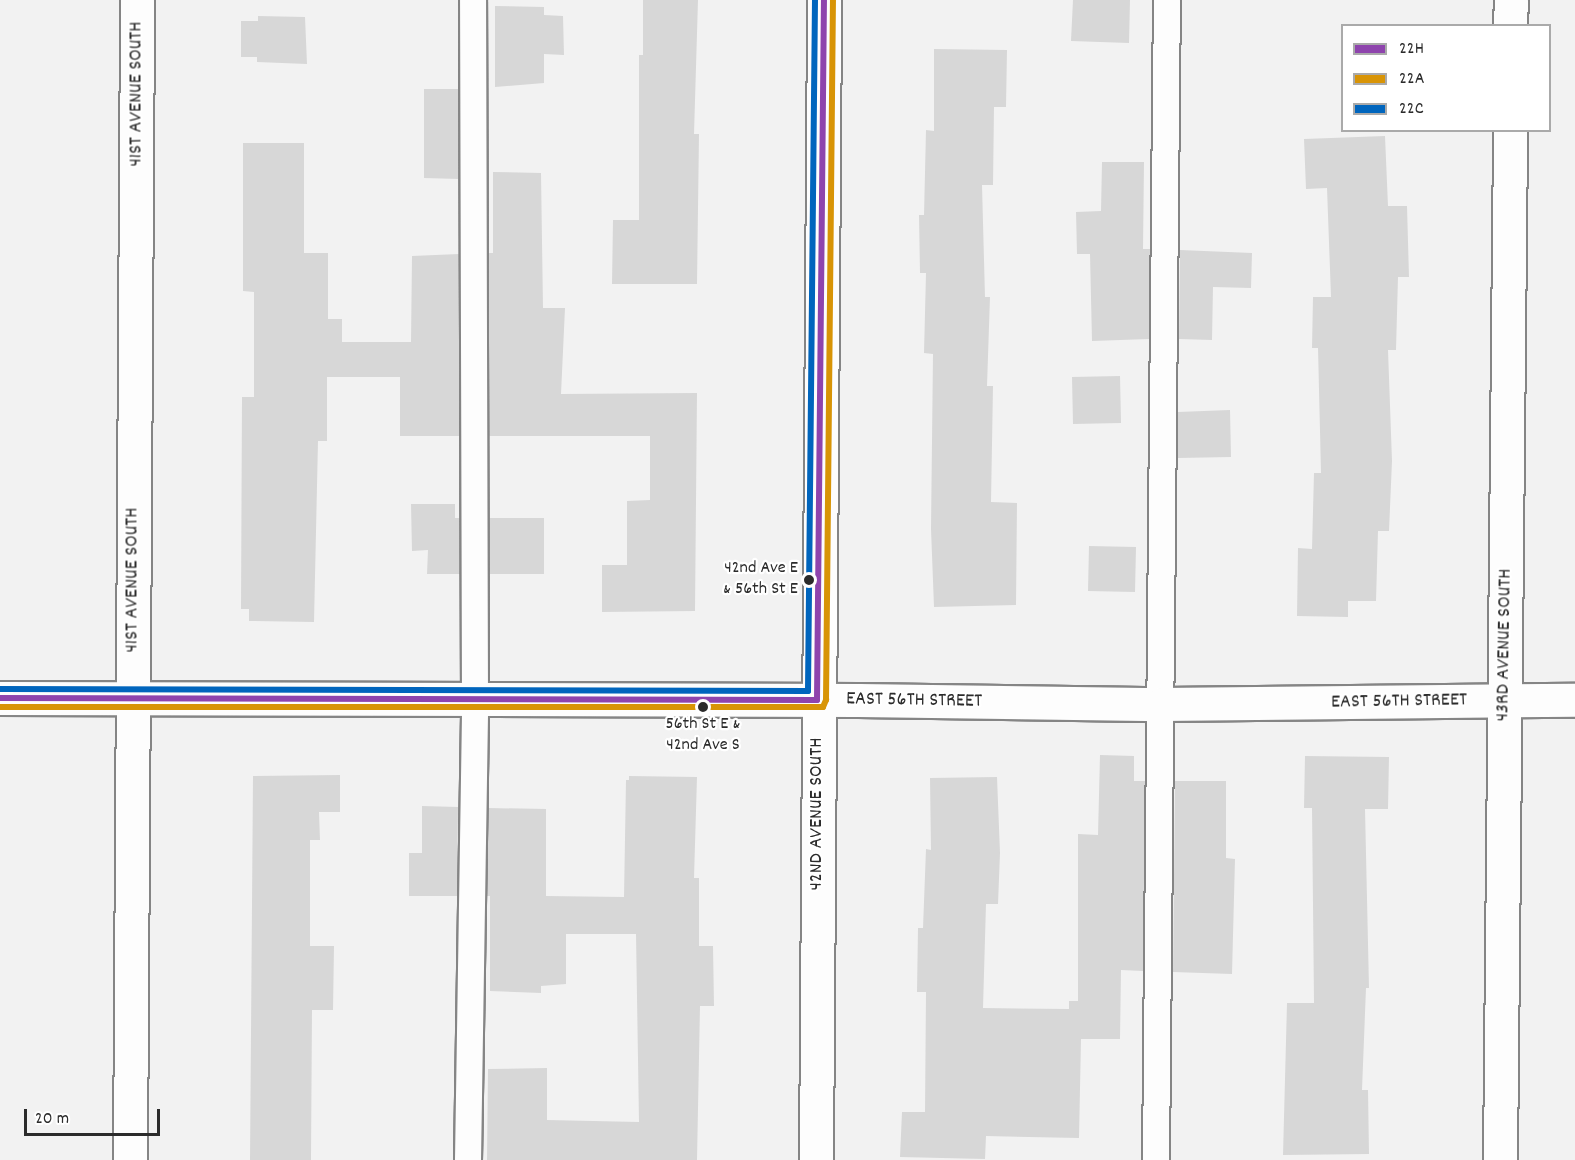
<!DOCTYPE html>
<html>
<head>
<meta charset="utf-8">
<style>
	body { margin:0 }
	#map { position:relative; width:1575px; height:1160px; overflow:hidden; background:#f2f2f2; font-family:Dekko,sans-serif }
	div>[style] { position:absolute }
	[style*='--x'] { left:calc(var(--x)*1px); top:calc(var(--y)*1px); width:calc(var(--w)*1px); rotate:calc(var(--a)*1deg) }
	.building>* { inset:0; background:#d7d7d7 }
	.roads { filter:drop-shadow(2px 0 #858585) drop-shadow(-2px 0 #858585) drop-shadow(0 2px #858585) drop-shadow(0 -2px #858585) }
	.lane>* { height:26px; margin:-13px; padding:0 13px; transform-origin:13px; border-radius:13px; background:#fdfdfd }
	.street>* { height:33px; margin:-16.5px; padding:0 16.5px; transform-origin:16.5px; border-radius:16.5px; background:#fdfdfd }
	.bus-1>* { height:6px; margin:-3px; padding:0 3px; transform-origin:3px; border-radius:3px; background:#8e44ad }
	.bus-2>* { height:6px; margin:-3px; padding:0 3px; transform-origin:3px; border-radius:3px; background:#d89406 }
	.bus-3>* { height:6px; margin:-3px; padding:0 3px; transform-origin:3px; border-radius:3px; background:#0065bd }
	.dots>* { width:16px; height:16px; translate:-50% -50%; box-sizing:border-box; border:3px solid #fff; border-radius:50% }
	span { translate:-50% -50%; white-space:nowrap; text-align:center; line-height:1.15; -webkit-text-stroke:4.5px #fff; paint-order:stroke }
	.bus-label { font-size:18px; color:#2b2b2b }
	.right { translate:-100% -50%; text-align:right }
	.street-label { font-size:20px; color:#2b2b2b }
	.legend { position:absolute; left:1341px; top:24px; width:210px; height:108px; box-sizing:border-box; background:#fff; border:2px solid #aaa; margin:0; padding:8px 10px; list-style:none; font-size:18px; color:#2b2b2b }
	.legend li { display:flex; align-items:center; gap:12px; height:30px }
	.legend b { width:30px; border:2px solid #aaa }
	.scale { position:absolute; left:24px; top:1109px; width:136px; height:27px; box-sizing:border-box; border:3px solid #2b2b2b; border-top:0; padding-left:8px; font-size:18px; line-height:21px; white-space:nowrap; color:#2b2b2b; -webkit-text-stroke:4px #fff; paint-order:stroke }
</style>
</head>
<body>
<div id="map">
	<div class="building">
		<i style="clip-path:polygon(643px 0,698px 0,694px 134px,699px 134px,697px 284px,612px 284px,613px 220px,639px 220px,639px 55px,643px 55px)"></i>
		<i style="clip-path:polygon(1073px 0,1130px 0,1129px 43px,1071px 41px)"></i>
		<i style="clip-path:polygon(495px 6px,544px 7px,544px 15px,563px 16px,564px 55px,544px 54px,544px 83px,495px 87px)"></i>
		<i style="clip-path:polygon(258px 16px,305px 17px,307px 64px,257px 62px,257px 57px,241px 57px,241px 21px,258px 21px)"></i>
		<i style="clip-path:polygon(934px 49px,1007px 50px,1006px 107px,994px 107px,993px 185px,982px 185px,985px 297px,990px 297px,987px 386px,993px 386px,991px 502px,1017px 503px,1016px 605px,934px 607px,931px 529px,933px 354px,924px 353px,926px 273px,920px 273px,919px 215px,924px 215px,926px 130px,934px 131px)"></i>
		<i style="clip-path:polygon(424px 89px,458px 89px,459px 179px,424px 178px)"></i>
		<i style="clip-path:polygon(1385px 136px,1388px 206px,1407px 206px,1409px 277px,1398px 277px,1396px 350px,1388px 350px,1392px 461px,1389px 531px,1378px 531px,1376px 601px,1348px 601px,1348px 617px,1297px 616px,1298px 548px,1312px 549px,1314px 473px,1321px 473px,1318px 348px,1312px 348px,1313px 297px,1331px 297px,1327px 188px,1306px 189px,1304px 139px)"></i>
		<i style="clip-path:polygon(243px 143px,304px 143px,304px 253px,328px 253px,328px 319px,342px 319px,342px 342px,411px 342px,412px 256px,459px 254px,459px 436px,400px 436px,400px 377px,327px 377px,327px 441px,318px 441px,314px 622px,249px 621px,249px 609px,241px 609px,242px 397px,254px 397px,254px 292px,243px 291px)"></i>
		<i style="clip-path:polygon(1102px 162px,1144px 162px,1143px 249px,1150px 249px,1149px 339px,1092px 341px,1090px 254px,1077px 254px,1076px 212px,1101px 211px)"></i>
		<i style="clip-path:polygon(493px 172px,541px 173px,543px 308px,565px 308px,561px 394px,697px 393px,695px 611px,602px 612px,602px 565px,627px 565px,627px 501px,650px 500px,650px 436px,489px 436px,489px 253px,493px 253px)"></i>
		<i style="clip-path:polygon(1180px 250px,1252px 253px,1251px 288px,1213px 287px,1212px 340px,1179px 339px)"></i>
		<i style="clip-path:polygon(1120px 376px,1121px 423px,1073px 424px,1072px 377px)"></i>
		<i style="clip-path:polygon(1230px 410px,1231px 457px,1178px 458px,1178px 412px)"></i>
		<i style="clip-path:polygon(411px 504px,455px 504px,455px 518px,459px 518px,460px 574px,427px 574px,428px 550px,412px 551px)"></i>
		<i style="clip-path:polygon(489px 518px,544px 518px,544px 574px,490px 574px)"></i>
		<i style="clip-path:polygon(1089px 546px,1136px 547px,1135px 592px,1088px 591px)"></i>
		<i style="clip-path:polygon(1100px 755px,1134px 756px,1134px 781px,1145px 781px,1143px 971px,1121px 970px,1120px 1039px,1081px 1039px,1079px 1138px,986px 1136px,985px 1159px,900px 1157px,902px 1112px,925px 1112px,926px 992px,917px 992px,918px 928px,923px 928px,926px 849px,931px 850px,930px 778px,997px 777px,1000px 853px,998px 904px,986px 904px,983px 1008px,1069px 1009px,1069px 1001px,1078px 1001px,1078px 834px,1098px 835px)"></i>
		<i style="clip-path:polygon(1305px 756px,1389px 757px,1388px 809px,1365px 809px,1369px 988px,1366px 988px,1362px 1090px,1368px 1090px,1369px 1154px,1283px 1155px,1287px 1003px,1314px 1003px,1312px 808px,1304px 808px)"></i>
		<i style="clip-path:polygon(340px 775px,340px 812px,319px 812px,320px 840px,310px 840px,310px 946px,334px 946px,333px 1010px,312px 1010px,311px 1160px,250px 1160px,253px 776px)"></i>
		<i style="clip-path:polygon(629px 776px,697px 777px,694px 878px,699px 878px,699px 946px,713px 946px,714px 1006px,700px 1006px,697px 1160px,487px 1160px,488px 1069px,547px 1068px,547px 1120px,639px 1122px,636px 934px,566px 934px,566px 984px,541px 986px,541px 993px,490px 991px,490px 896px,487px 896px,488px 808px,546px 809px,546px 896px,624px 897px,626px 780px,629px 780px)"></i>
		<i style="clip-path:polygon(1175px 781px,1226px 781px,1226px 858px,1235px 859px,1232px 974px,1173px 972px)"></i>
		<i style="clip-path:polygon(422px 806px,458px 807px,457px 896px,409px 896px,409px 853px,422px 853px)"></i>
	</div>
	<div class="roads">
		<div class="lane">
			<i style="--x:468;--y:1160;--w:461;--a:-89.1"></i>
			<i style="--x:475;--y:699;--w:699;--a:-90.16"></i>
			<i style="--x:1156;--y:1160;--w:1160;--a:-89.46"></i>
		</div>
		<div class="street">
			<i style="--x:1510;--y:26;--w:26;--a:-88"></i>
			<i style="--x:0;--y:698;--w:858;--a:0.13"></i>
			<i style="--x:858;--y:700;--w:304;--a:0.8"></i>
			<i style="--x:1162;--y:704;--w:413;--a:-0.6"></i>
			<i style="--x:130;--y:1160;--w:1160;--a:-89.65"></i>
			<i style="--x:816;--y:1160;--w:1160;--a:-89.6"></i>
			<i style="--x:1500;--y:1160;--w:1030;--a:-89.44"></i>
		</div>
	</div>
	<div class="bus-1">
		<i style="--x:0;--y:698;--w:817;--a:0.14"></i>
		<i style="--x:817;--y:700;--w:700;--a:-89.43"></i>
	</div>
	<div class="bus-2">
		<i style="--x:0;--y:707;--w:823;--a:0"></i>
		<i style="--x:823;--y:707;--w:8;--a:-67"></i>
		<i style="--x:826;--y:700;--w:700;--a:-89.43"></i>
	</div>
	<div class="bus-3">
		<i style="--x:0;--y:689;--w:808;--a:0.14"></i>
		<i style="--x:808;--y:691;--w:691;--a:-89.42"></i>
	</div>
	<div class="dots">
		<i style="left:809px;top:580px;background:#2b2b2b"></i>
		<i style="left:703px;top:707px;background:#2b2b2b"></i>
	</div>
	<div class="bus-label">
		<span class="right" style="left:798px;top:580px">42nd Ave E<br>&amp; 56th St E</span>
		<span style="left:703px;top:736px">56th St E &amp;<br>42nd Ave S</span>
	</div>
	<div class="street-label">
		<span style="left:137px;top:94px;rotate:-90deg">41ST AVENUE SOUTH</span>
		<span style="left:133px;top:580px;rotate:-90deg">41ST AVENUE SOUTH</span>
		<span style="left:1505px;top:645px;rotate:-89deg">43RD AVENUE SOUTH</span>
		<span style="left:914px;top:701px;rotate:1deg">EAST 56TH STREET</span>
		<span style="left:1399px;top:702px;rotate:-1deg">EAST 56TH STREET</span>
		<span style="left:817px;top:814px;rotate:-90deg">42ND AVENUE SOUTH</span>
	</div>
	<ul class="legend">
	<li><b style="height:8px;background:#8e44ad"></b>22H</li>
	<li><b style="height:8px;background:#d89406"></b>22A</li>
	<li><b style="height:8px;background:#0065bd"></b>22C</li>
	</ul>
	<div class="scale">20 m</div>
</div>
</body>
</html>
